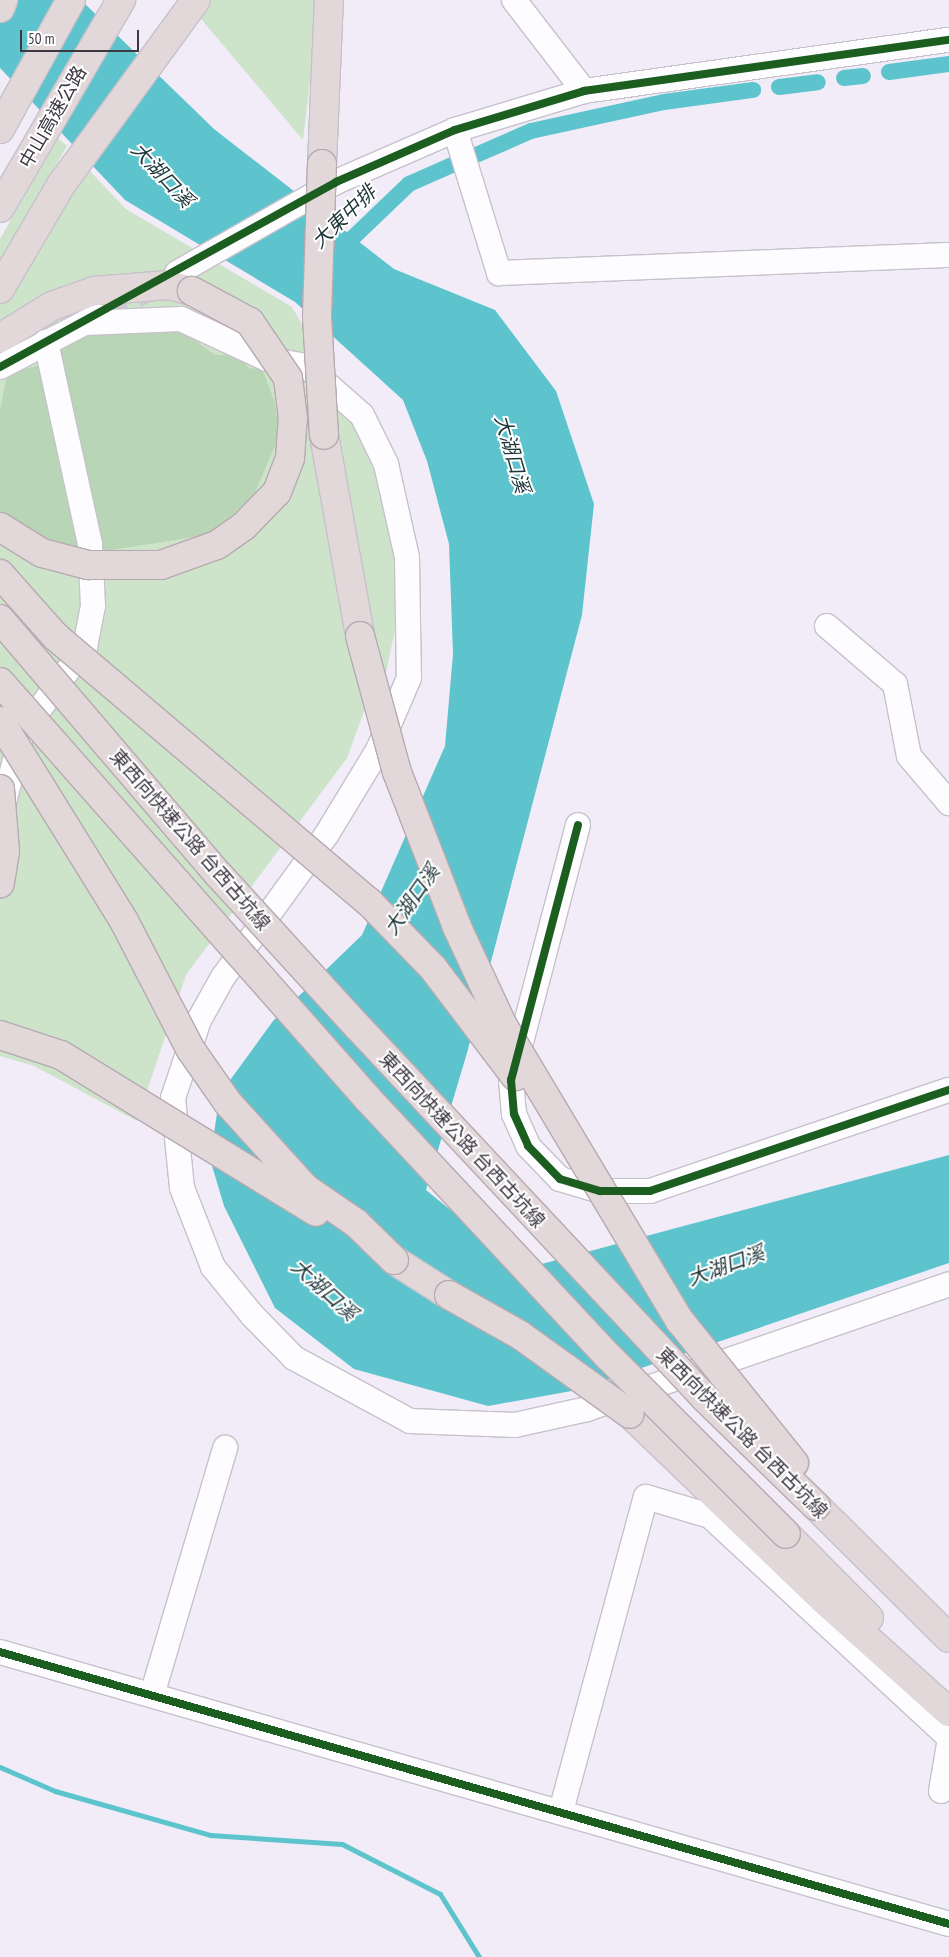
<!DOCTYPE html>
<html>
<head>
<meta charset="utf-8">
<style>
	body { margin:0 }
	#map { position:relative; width:949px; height:1957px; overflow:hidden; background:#f1ecf8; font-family:"PT Sans Narrow","Noto Sans TC",sans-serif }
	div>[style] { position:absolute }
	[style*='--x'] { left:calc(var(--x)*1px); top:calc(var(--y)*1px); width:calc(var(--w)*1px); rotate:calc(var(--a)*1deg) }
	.green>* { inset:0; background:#cde4cb }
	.forest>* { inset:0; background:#b8d6b5 }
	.water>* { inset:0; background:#5dc4cd }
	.stream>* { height:5px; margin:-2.5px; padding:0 2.5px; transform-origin:2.5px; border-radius:2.5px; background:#5dc4cd }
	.canal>* { height:16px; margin:-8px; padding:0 8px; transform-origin:8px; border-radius:8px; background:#5dc4cd }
	.minor-tunnel>* { height:24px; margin-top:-12px; transform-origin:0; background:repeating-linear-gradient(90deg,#cdc8d4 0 24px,transparent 0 36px) }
	.roads { filter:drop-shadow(1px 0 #c6c1cb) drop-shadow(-1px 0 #c6c1cb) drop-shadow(0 1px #c6c1cb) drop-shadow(0 -1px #c6c1cb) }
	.minor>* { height:24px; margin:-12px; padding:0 12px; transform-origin:12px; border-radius:12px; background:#fdfcfe }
	.highway>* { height:28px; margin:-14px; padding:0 14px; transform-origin:14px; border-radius:14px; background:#e2d8d9 }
	.bridges { filter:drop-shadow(1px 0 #b6aab0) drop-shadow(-1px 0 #b6aab0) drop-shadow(0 1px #b6aab0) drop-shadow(0 -1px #b6aab0) }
	.highway-bridge>* { height:28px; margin:-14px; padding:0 14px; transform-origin:14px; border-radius:14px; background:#e2d8d9 }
	.cycleway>* { height:8px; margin:-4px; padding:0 4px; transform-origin:4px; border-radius:4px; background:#1b5e20 }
	span { translate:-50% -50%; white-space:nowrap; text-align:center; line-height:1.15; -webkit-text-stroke:4px #fff; paint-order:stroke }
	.street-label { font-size:19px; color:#3d3843 }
	.water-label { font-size:20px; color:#1f3638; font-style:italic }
	.scale { position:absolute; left:20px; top:30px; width:119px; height:22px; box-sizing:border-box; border:2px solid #3d3843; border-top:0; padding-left:6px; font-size:15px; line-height:18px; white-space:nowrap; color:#3d3843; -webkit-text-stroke:4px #fff; paint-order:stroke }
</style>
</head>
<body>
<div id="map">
	<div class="green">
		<i style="clip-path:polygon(208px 0,320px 0,303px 140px,197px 14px)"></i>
		<i style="clip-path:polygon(58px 138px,67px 146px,0 262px,0 239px)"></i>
		<i style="clip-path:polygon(84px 165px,126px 209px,292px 307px,381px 459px,403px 592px,384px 682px,366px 706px,347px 758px,186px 975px,137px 1121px,34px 1066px,0 1056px,0 347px,43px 320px,188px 277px,154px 271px,87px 282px,0 321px,0 296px)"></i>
	</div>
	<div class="forest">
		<i style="clip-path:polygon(166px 319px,215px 355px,236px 355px,250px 369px,261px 366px,274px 400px,280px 434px,255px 493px,213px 534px,93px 553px,59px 351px,116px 322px)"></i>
		<i style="clip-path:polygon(44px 364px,82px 548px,24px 533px,0 516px,0 411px,7px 374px)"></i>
	</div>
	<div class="water">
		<i style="clip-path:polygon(0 0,81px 0,214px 129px,394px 269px,495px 310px,556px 391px,594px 504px,582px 615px,467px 1053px,426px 1190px,523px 1269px,949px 1155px,949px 1263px,577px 1390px,488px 1406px,354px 1369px,275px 1308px,224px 1206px,210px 1159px,220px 1094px,273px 1021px,362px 935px,445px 746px,453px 654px,449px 544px,427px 461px,403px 400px,295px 302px,125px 200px,0 68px)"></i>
	</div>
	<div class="stream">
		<i style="--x:0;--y:1767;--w:60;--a:23.6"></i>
		<i style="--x:55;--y:1791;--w:161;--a:15.8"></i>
		<i style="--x:210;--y:1835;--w:132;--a:3.9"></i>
		<i style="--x:342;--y:1844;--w:110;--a:27"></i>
		<i style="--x:440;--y:1894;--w:74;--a:58.2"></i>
	</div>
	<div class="canal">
		<i style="--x:889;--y:72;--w:61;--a:-7.6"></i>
		<i style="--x:844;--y:78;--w:19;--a:-6"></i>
		<i style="--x:779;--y:87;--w:39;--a:-7"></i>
		<i style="--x:476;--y:155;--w:60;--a:-23.6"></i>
		<i style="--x:531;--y:131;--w:136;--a:-12.3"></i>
		<i style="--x:664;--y:102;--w:90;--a:-7.7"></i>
		<i style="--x:338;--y:252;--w:98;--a:-43.8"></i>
		<i style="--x:409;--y:184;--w:47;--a:-23.8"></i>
	</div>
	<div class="minor-tunnel">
		<i style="--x:104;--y:313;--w:53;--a:-28"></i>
	</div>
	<div class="roads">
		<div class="minor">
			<i style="--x:514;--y:0;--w:115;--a:52.4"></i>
			<i style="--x:455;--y:130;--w:150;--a:72.9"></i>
			<i style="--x:499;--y:273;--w:450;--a:-2.3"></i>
			<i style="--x:177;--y:273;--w:183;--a:-29.8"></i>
			<i style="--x:336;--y:182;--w:130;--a:-23.6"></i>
			<i style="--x:455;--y:130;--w:135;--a:-16.8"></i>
			<i style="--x:584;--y:91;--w:369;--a:-8"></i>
			<i style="--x:85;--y:323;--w:96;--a:-2.4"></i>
			<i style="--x:181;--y:319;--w:95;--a:24.9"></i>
			<i style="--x:267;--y:359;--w:40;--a:10"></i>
			<i style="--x:306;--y:366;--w:74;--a:41.2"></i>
			<i style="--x:362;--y:415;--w:55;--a:63.9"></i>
			<i style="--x:386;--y:464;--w:95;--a:77.3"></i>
			<i style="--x:407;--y:557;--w:121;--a:89.1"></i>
			<i style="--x:409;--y:678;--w:78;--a:113.3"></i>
			<i style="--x:378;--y:750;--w:98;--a:121.3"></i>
			<i style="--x:327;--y:834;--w:177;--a:126"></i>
			<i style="--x:223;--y:977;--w:49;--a:119.2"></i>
			<i style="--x:199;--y:1020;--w:82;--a:108.4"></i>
			<i style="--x:173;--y:1098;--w:90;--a:84.3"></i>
			<i style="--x:182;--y:1188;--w:85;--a:68.6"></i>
			<i style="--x:213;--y:1267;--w:62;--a:50.9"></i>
			<i style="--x:252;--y:1315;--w:60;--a:45.7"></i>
			<i style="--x:294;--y:1358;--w:132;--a:28.5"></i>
			<i style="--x:410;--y:1421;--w:105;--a:2.2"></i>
			<i style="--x:515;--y:1425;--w:74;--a:-12.5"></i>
			<i style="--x:587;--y:1409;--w:383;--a:-19"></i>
			<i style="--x:0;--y:367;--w:110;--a:-27.5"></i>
			<i style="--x:827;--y:626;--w:89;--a:40.5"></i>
			<i style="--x:895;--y:684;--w:73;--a:79"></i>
			<i style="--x:909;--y:756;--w:62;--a:49.6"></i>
			<i style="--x:2;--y:810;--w:80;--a:-75.4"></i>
			<i style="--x:22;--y:733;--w:107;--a:-53.8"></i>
			<i style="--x:85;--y:647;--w:42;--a:-79"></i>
			<i style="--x:93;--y:606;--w:62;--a:-92.8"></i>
			<i style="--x:90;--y:544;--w:207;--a:-102.3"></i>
			<i style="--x:578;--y:825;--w:264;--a:104.7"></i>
			<i style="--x:511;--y:1080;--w:34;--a:85"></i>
			<i style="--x:514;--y:1114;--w:35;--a:66"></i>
			<i style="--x:528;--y:1146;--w:46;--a:45.9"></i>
			<i style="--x:560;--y:1179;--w:42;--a:16.7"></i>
			<i style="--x:600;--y:1191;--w:50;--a:0"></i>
			<i style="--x:650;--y:1191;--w:316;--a:-18.7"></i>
			<i style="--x:0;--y:1652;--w:987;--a:15.99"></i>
			<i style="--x:152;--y:1695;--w:258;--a:-73.5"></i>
			<i style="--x:941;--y:1791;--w:48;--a:-80.3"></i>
			<i style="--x:561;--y:1811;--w:325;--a:-74.9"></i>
			<i style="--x:646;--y:1497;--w:67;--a:16.5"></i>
			<i style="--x:710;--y:1516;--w:326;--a:42.8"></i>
		</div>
		<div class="highway">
			<i style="--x:0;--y:8;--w:9;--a:-69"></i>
			<i style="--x:0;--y:129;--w:147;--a:-61.2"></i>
			<i style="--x:322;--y:164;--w:164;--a:-87.6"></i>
			<i style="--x:0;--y:208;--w:241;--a:-59.8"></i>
			<i style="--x:0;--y:289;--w:121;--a:-59.6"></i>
			<i style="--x:61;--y:185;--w:229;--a:-53.9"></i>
			<i style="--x:0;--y:338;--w:61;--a:-31.6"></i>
			<i style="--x:52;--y:306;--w:45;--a:-19.7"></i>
			<i style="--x:94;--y:291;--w:75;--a:-4.6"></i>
			<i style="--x:169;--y:285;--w:24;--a:15"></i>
			<i style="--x:324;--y:435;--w:204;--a:79.8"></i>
			<i style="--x:394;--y:1260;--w:65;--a:32.5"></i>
			<i style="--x:630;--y:1414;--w:269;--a:43.8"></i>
			<i style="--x:824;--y:1600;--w:168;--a:41.9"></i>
			<i style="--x:816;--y:1506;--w:187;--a:44.8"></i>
			<i style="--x:786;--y:1534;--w:118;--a:45.3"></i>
		</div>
	</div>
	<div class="bridges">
		<div class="highway-bridge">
			<i style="--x:322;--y:164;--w:153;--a:91.9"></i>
			<i style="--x:317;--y:317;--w:118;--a:86.6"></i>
			<i style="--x:0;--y:527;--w:49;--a:31.8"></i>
			<i style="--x:42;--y:553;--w:48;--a:14.6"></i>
			<i style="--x:88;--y:565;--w:73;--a:0"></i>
			<i style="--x:161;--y:565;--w:59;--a:-19.7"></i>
			<i style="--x:217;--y:545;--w:33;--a:-35"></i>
			<i style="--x:244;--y:526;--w:47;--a:-45.9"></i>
			<i style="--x:277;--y:492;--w:36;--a:-69"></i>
			<i style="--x:290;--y:458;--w:39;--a:-86"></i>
			<i style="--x:293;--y:419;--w:41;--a:-97"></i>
			<i style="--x:288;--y:378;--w:68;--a:-124.2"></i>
			<i style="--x:250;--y:322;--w:66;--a:-151.9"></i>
			<i style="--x:0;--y:574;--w:83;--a:48.4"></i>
			<i style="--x:55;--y:636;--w:412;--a:40.3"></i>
			<i style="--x:369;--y:902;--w:92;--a:45.9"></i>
			<i style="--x:433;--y:968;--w:136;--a:52.8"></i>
			<i style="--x:0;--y:619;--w:337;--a:49.5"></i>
			<i style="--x:219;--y:875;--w:206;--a:47.6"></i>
			<i style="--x:358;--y:1027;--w:509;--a:46.91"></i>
			<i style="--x:706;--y:1399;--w:153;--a:44.2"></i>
			<i style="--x:360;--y:636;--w:141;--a:74.8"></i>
			<i style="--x:397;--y:772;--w:166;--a:68.8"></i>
			<i style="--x:457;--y:927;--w:107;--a:65.1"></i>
			<i style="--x:502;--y:1024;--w:346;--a:59.1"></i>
			<i style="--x:680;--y:1321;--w:182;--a:51.2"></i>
			<i style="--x:0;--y:682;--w:556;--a:48.57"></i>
			<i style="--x:368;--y:1099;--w:353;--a:47"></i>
			<i style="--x:609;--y:1357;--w:250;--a:45"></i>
			<i style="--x:0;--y:721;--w:235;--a:58.2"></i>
			<i style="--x:124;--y:921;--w:145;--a:62.6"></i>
			<i style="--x:191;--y:1050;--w:65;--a:55.1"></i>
			<i style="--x:228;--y:1103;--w:115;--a:47.8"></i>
			<i style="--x:305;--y:1188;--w:62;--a:34.5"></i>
			<i style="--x:356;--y:1223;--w:53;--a:44.2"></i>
			<i style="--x:0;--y:789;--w:62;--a:85.4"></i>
			<i style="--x:5;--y:851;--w:33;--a:99"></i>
			<i style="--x:0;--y:1035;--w:64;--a:18.2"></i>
			<i style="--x:61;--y:1055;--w:299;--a:31.6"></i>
			<i style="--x:449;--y:1295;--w:81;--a:29.4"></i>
			<i style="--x:520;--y:1335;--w:135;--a:35.7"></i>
		</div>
	</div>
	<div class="cycleway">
		<i style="--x:0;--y:367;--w:384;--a:-28.8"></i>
		<i style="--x:336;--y:182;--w:130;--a:-23.6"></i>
		<i style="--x:455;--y:130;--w:135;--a:-16.8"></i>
		<i style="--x:584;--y:91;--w:369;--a:-8"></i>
		<i style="--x:578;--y:825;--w:264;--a:104.7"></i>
		<i style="--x:511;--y:1080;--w:34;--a:85"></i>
		<i style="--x:514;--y:1114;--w:35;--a:66"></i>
		<i style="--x:528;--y:1146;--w:46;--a:45.9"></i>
		<i style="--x:560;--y:1179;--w:42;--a:16.7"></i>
		<i style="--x:600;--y:1191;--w:50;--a:0"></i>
		<i style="--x:650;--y:1191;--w:316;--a:-18.7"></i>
		<i style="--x:0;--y:1652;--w:987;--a:15.99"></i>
	</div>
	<div class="street-label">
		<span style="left:53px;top:117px;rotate:-60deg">中山高速公路</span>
		<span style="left:190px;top:840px;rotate:49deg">東西向快速公路 台西古坑線</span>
		<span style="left:462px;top:1140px;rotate:47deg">東西向快速公路 台西古坑線</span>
		<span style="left:742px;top:1433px;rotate:45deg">東西向快速公路 台西古坑線</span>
	</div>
	<div class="water-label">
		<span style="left:162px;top:175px;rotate:47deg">大湖口溪</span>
		<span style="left:344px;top:217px;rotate:-44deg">大東中排</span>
		<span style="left:512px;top:454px;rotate:74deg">大湖口溪</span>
		<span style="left:412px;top:900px;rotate:-55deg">大湖口溪</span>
		<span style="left:726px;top:1266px;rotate:-20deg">大湖口溪</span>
		<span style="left:324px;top:1290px;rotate:42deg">大湖口溪</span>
	</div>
	<div class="scale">50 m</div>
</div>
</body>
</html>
